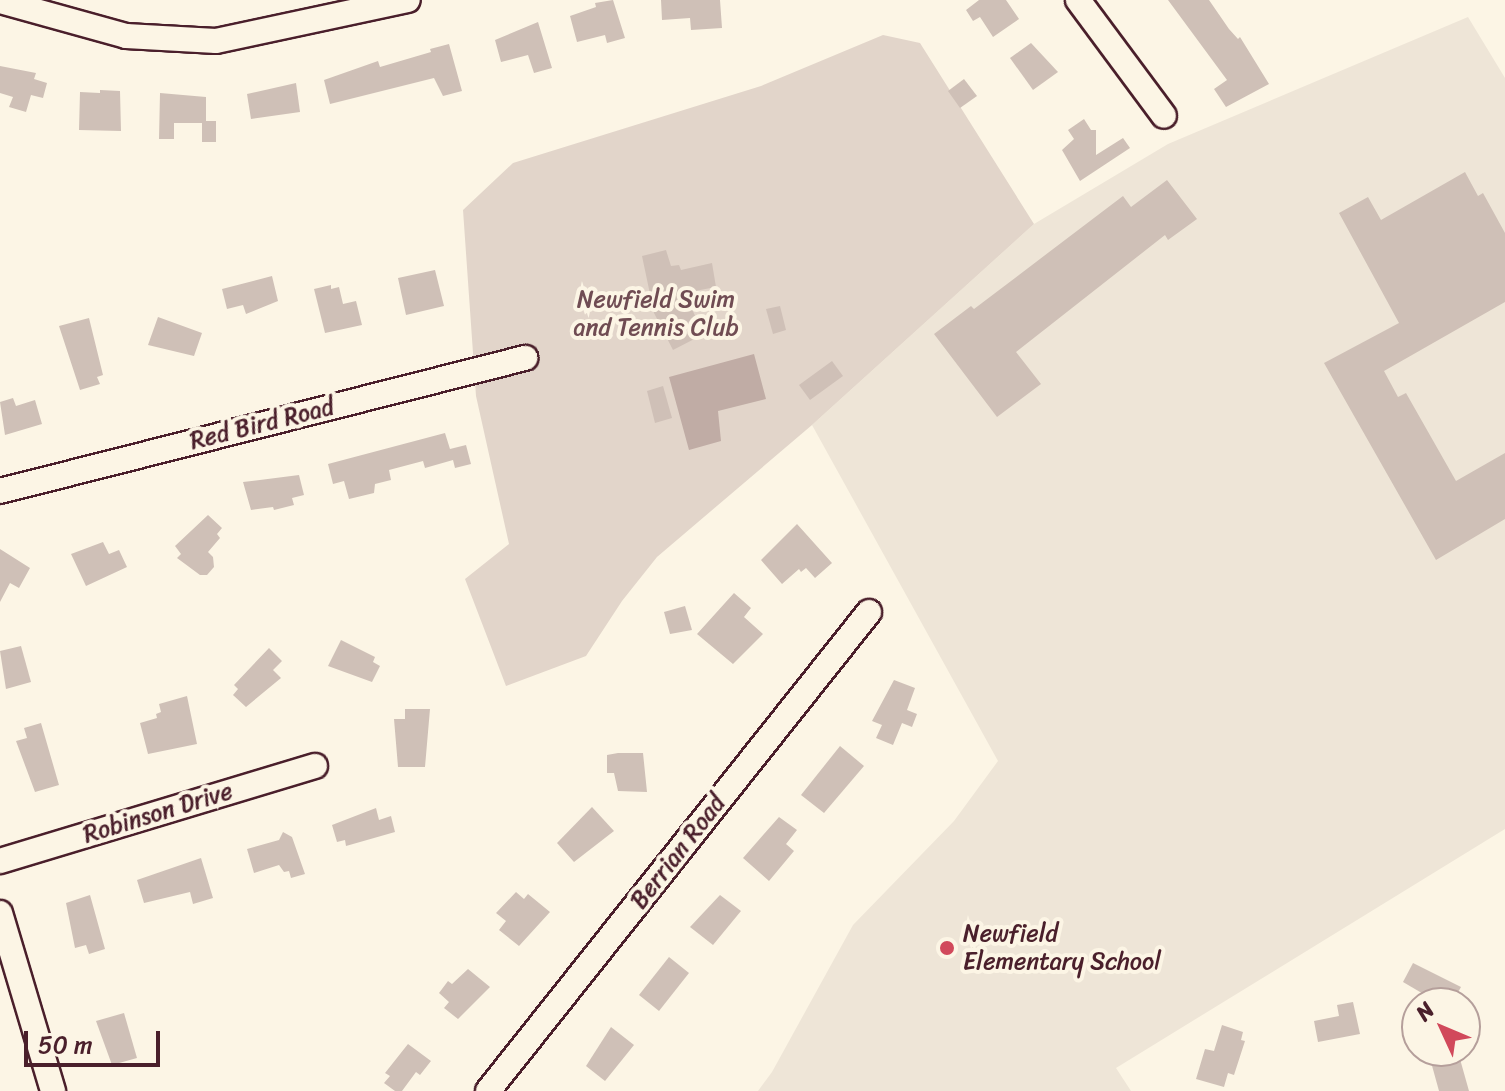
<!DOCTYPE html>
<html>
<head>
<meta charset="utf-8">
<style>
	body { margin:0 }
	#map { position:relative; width:1505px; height:1091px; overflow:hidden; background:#fcf5e5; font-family:Sriracha,sans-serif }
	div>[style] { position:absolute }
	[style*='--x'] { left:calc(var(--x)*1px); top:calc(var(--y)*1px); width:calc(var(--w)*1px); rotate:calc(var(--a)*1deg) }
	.built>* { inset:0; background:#eee5d7 }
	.green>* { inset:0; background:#e2d5ca }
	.water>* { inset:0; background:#c0aca5 }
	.building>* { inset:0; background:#cfc0b7 }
	.roads { filter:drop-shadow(2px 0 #4a1f2b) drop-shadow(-2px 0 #4a1f2b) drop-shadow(0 2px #4a1f2b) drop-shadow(0 -2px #4a1f2b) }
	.minor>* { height:24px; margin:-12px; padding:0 12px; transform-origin:12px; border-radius:12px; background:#fcf5e5 }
	.dots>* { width:22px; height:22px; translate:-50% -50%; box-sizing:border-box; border:4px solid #fcf5e5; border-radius:50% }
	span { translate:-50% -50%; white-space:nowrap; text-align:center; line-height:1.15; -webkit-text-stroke:8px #fcf5e5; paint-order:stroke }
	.park-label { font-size:24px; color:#704c53 }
	.street-label { font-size:24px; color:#4a1f2b }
	.poi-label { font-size:24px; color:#4a1f2b }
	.left { translate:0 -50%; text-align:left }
	.north { position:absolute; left:1401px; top:987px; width:80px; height:80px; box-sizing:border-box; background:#fcf5e5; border:2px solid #b59f9b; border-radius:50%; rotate:314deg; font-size:22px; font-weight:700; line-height:32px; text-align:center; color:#4a1f2b }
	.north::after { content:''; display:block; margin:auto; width:28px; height:36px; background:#d1495b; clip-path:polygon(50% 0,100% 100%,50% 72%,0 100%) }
	.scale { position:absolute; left:24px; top:1031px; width:136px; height:36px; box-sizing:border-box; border:4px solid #4a1f2b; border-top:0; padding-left:10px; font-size:24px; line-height:28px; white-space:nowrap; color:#4a1f2b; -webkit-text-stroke:6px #fcf5e5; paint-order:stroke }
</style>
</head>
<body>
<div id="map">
	<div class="built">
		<i style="clip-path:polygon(1468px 17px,1505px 78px,1505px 829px,1116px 1068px,1131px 1091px,758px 1091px,772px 1072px,853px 925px,954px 821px,998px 761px,812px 425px,1034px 224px,1168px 144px)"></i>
	</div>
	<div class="green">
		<i style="clip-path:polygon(883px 35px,920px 43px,1034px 224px,812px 425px,657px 557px,622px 601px,586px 656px,506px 686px,465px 579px,509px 544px,476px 396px,463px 210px,513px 163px,761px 86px)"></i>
	</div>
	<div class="water">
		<i style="clip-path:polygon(754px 354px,766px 399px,718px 411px,721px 441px,689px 450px,669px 377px)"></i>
	</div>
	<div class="building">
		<i style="clip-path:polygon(613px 0,625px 38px,607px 43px,605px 35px,577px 42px,570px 16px,596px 7px,595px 3px)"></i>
		<i style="clip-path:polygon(661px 0,720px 0,722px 28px,691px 30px,690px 18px,662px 20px)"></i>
		<i style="clip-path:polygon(979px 0,1006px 0,1019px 19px,993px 37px,980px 17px,973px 21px,966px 10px)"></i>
		<i style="clip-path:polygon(1168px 0,1209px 0,1229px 29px,1238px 39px,1240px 37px,1269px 84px,1226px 107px,1214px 89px,1227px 80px)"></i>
		<i style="clip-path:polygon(538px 22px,552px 68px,534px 73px,528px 55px,501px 62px,495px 40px)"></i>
		<i style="clip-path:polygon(1031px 43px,1058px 72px,1033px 90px,1010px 58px)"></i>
		<i style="clip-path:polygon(449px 44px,462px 91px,443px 96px,434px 78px,330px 104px,324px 80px,378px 61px,380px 67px,431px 52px,430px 49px)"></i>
		<i style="clip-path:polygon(0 66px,36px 73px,34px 79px,47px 83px,43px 98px,31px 95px,26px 112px,9px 107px,13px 97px,0 93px)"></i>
		<i style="clip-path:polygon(964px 79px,977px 96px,960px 108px,948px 91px)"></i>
		<i style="clip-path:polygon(296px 83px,300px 112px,251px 119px,247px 94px)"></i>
		<i style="clip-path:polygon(100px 90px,120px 91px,121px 131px,79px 130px,80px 92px,100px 93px)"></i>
		<i style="clip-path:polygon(160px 93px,206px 97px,206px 121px,216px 121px,216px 142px,202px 142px,202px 123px,174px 123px,174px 139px,159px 139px)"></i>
		<i style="clip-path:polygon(1084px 119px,1091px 130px,1096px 130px,1096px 155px,1123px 138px,1130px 148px,1080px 181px,1062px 150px,1074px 139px,1068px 130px)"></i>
		<i style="clip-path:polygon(1465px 172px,1478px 196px,1483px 193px,1505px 233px,1505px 302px,1384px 371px,1398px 397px,1406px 393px,1456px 481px,1505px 453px,1505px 519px,1436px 560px,1324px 363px,1399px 323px,1339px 213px,1368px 197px,1381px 220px)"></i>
		<i style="clip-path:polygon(1167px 180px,1197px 219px,1168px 240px,1165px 235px,1016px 352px,1041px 384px,997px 417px,934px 334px,971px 306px,974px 309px,1123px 196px,1131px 207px)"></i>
		<i style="clip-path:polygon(666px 250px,671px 266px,679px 265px,681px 270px,712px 263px,716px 287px,684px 293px,704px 334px,673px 350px,654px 313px,642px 256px)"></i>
		<i style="clip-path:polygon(435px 270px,444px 306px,406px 315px,398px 278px)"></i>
		<i style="clip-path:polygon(272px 276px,278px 301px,246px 314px,243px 305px,227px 309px,222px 289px)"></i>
		<i style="clip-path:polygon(331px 285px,331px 289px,339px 287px,343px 304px,356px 301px,362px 325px,325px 333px,314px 289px)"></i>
		<i style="clip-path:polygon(780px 306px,786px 330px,773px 334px,766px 309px)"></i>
		<i style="clip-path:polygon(158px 317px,202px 333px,194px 356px,148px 345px)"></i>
		<i style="clip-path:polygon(89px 318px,103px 375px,97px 377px,100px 384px,80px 390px,59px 326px)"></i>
		<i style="clip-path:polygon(832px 361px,843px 376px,810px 400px,799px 385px)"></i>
		<i style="clip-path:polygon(663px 386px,672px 418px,655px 423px,647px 391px)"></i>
		<i style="clip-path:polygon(13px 398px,16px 406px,35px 400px,42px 424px,5px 435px,0 402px)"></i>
		<i style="clip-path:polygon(445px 433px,450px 449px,466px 445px,471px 464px,455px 468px,453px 460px,425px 468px,423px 461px,389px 470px,391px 480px,375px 484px,374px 493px,349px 499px,344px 481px,333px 484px,328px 464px)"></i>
		<i style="clip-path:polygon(299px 475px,304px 495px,292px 498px,294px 505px,274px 510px,273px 507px,251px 510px,243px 482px)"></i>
		<i style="clip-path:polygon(208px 515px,222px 528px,217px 534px,220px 538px,208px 552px,213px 557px,214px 567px,207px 575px,200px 575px,177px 558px,181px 554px,175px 546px)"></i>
		<i style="clip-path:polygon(797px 524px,832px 563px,815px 578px,806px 568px,801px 572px,799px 569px,782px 584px,761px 560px)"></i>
		<i style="clip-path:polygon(103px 542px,109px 554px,119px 550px,127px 567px,86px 586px,71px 554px)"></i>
		<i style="clip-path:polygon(0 549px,30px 568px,19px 588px,10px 583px,0 602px)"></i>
		<i style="clip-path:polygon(734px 593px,751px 608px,744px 617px,763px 634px,733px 664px,697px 634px)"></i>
		<i style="clip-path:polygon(685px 606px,692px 630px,670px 634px,664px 612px)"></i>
		<i style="clip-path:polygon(341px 640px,375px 657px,373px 662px,380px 666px,372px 682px,328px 666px)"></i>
		<i style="clip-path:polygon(21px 646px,31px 682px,6px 689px,0 651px)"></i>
		<i style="clip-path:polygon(269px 648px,282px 661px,273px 670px,281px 678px,246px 707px,233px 695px,238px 689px,234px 685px)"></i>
		<i style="clip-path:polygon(894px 680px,915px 688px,907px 710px,917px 714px,912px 727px,902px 723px,893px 745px,876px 738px,882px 725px,872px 721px)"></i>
		<i style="clip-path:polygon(187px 696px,197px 744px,148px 754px,140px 723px,157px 718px,156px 714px,161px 712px,159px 704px)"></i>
		<i style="clip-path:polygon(405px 709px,430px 709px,425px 767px,398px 767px,394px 719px,405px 719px)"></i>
		<i style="clip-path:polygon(41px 723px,59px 785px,35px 792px,16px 741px,27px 738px,24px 728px)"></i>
		<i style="clip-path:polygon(840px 746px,864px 766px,824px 813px,801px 795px)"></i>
		<i style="clip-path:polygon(618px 753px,643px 753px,647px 792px,618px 791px,614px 773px,607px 773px,607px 755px)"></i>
		<i style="clip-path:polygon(592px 807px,614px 831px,574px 862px,557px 843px)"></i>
		<i style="clip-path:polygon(376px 808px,379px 820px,391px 816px,395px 832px,346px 846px,345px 840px,337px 842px,332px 825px)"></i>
		<i style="clip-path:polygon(779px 817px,797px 830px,786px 844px,794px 851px,769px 881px,743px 858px)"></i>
		<i style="clip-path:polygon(283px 832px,292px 837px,305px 874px,291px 878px,289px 871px,284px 872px,279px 865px,254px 873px,247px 849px,279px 840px)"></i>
		<i style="clip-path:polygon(201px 858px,213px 898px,193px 904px,190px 892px,144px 903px,137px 880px)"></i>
		<i style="clip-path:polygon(516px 892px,524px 899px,528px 894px,550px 912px,519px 946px,499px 930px,506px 921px,496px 913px)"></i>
		<i style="clip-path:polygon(90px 895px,105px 949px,89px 954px,86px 945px,75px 948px,66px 903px)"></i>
		<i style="clip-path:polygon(720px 895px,741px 911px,713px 945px,690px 927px)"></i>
		<i style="clip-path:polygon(669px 957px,689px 973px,659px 1011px,639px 995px)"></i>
		<i style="clip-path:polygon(1413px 963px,1461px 987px,1452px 1003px,1432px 999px,1403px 982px)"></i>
		<i style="clip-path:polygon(468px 969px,490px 987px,458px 1019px,444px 1008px,449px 1002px,439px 993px,448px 981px,452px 984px)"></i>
		<i style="clip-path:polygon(1353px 1002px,1360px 1034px,1318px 1042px,1314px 1021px,1339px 1016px,1337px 1005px)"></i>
		<i style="clip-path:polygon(124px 1013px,137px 1058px,112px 1065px,96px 1021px)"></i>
		<i style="clip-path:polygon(1222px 1025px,1243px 1032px,1241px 1040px,1245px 1041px,1234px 1075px,1228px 1073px,1224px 1087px,1196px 1079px,1205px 1049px,1214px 1051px)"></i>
		<i style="clip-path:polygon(611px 1027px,634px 1045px,605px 1081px,586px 1066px)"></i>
		<i style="clip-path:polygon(408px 1044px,431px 1061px,420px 1075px,416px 1072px,402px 1091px,395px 1091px,384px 1083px,390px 1076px,385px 1073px)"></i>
		<i style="clip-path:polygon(1458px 1052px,1469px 1091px,1439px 1091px,1431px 1062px)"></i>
	</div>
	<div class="roads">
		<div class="minor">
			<i style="--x:1078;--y:0;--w:144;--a:53.4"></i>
			<i style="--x:0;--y:1;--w:131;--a:15.5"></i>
			<i style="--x:126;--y:36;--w:90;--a:3.2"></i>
			<i style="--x:216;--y:41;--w:196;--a:-12.1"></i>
			<i style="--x:0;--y:491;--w:542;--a:-14.22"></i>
			<i style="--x:0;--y:861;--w:329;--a:-16.8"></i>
			<i style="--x:0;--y:913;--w:186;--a:73.4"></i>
			<i style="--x:488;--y:1091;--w:612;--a:-51.5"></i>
		</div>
	</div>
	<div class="dots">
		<i style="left:947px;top:948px;background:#d1495b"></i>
	</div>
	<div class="park-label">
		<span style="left:656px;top:314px">Newfield Swim<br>and Tennis Club</span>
	</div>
	<div class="street-label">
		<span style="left:262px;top:424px;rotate:-14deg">Red Bird Road</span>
		<span style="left:158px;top:813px;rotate:-17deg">Robinson Drive</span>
		<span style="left:678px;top:852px;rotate:-52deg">Berrian Road</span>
	</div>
	<div class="poi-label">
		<span class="left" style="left:963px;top:948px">Newfield<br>Elementary School</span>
	</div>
	<div class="north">N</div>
	<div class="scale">50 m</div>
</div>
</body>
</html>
